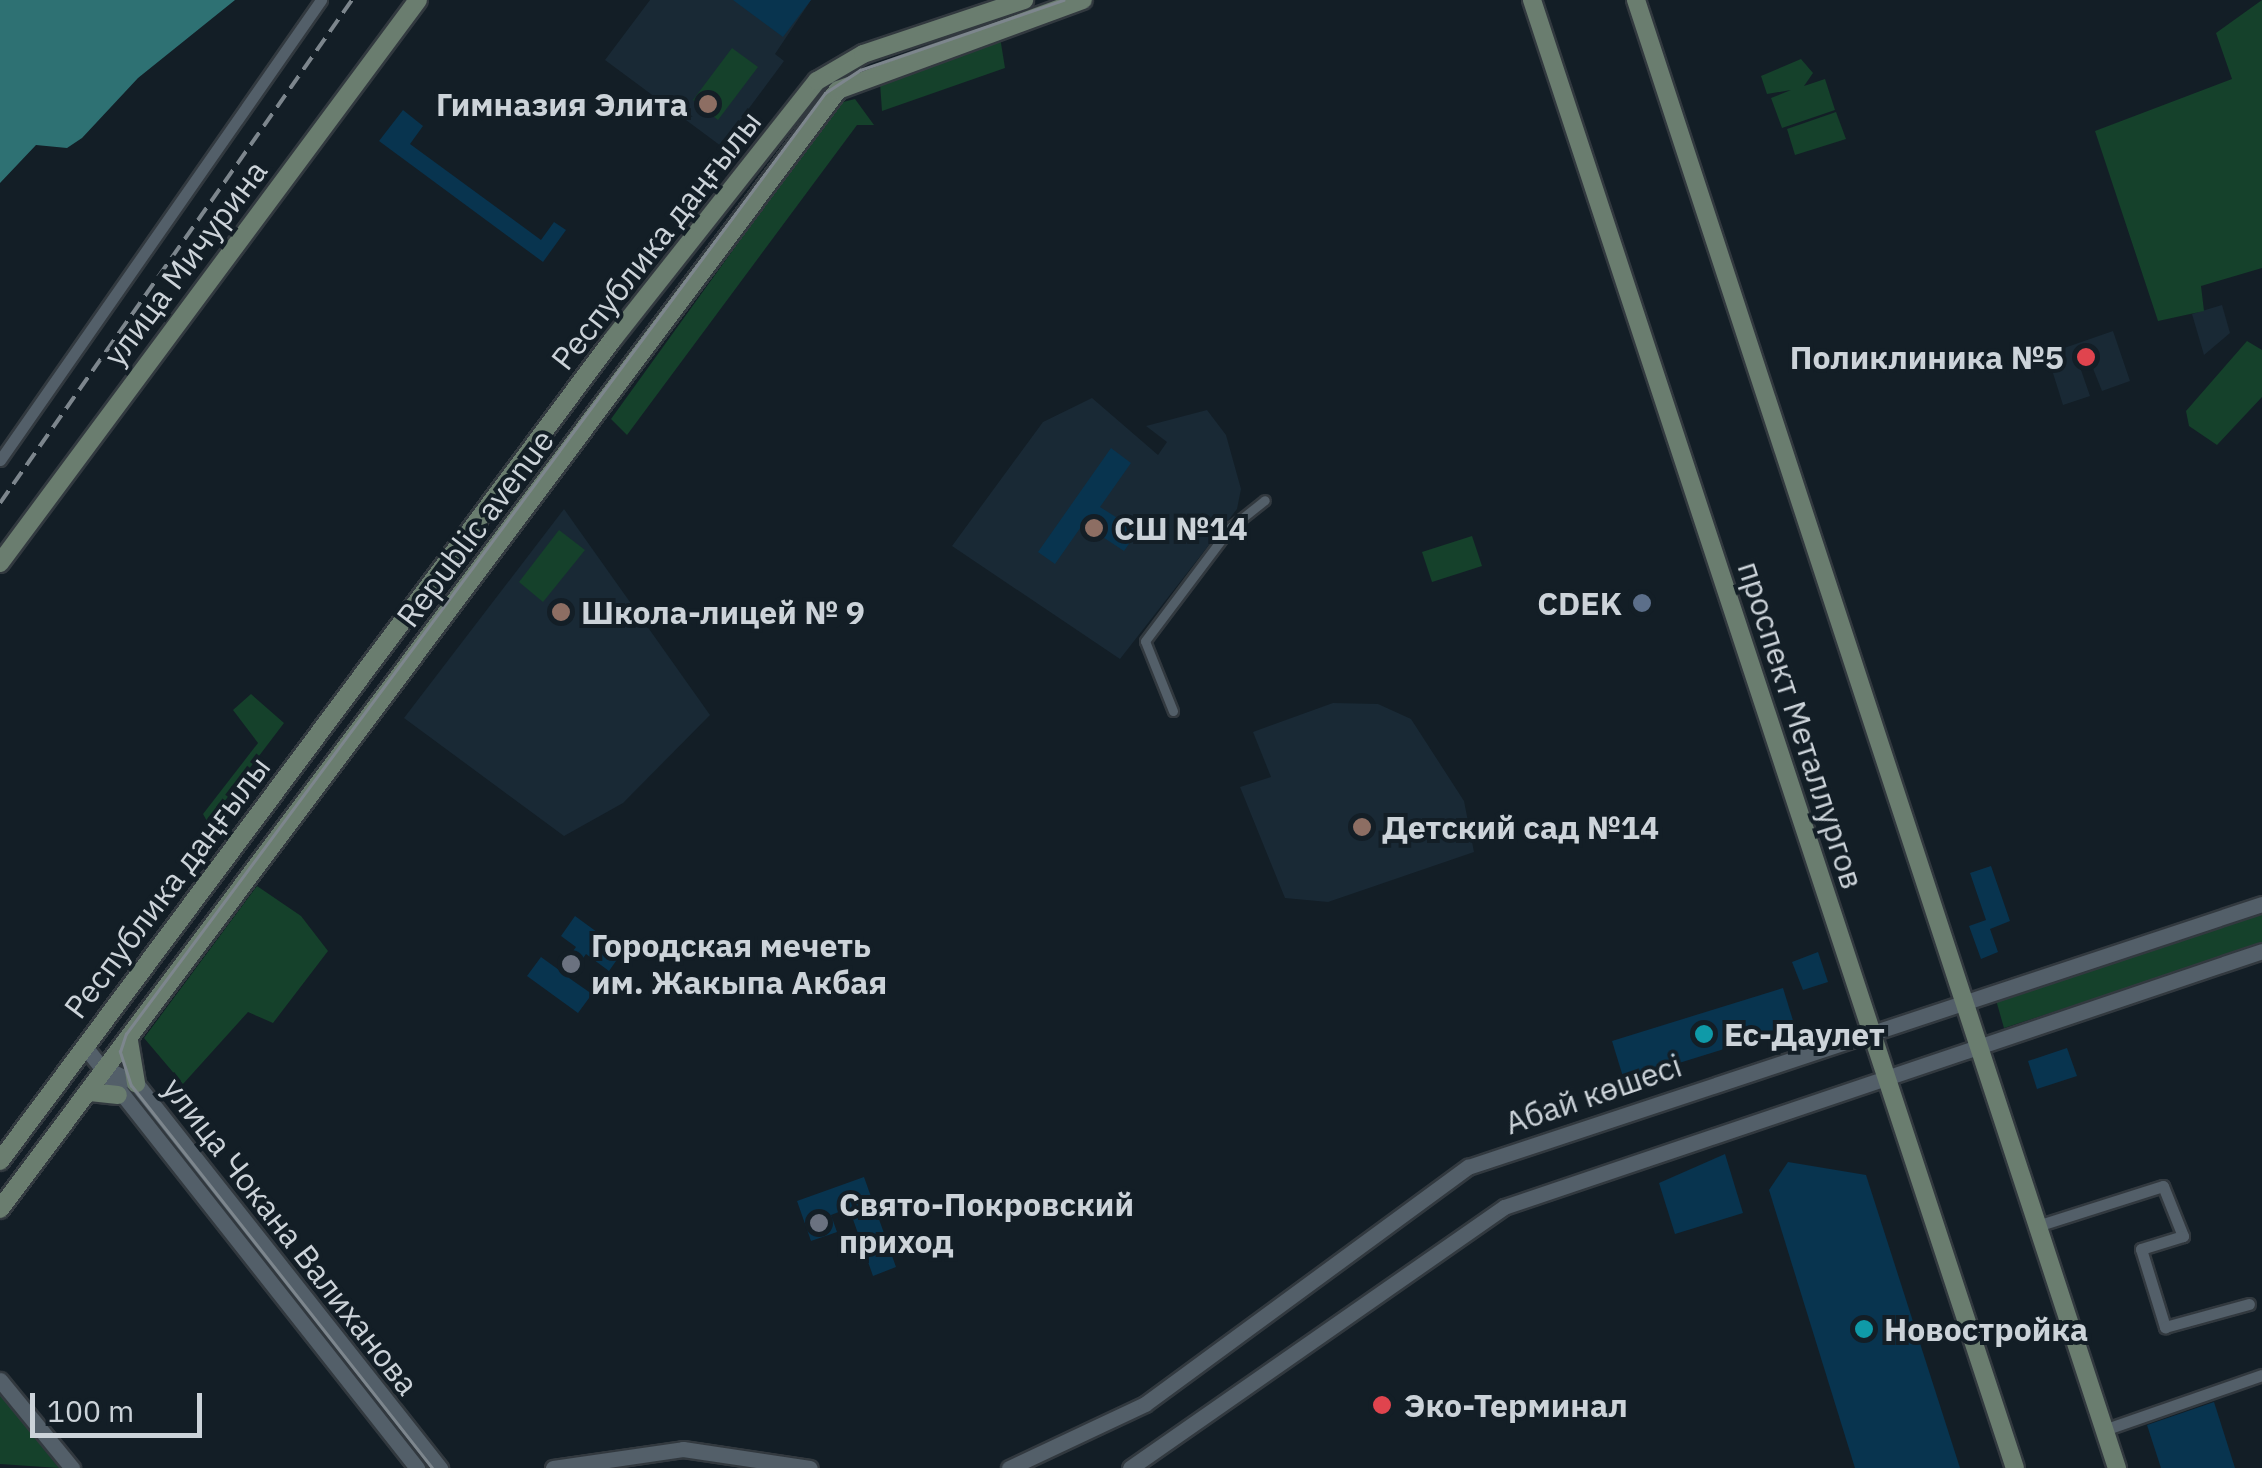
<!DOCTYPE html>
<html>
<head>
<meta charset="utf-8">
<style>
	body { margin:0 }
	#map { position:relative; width:2262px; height:1468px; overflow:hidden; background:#131e26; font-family:"IBM Plex Sans",sans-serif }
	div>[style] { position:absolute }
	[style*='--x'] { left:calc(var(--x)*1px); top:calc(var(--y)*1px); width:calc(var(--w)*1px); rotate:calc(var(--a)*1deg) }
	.built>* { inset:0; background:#192935 }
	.green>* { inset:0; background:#15412b }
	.water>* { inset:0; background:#2e7173 }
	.building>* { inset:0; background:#08344f }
	.roads { filter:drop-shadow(2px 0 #32393f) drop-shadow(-2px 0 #32393f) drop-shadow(0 2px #32393f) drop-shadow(0 -2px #32393f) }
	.pedestrian>* { height:9px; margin:-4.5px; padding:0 4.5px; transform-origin:4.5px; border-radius:4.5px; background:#535f69 }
	.minor>* { height:11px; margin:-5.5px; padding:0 5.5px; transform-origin:5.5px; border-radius:5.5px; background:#535f69 }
	.tertiary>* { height:15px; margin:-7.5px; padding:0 7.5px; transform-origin:7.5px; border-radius:7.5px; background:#535f69 }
	.secondary>* { height:18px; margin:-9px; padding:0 9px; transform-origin:9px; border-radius:9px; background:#6a7d6f }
	.tram>* { height:2.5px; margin:-1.25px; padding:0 1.25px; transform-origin:1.25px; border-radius:1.25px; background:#7d868d }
	.rail>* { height:4px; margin-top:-2px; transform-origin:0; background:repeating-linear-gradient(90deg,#7d868d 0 15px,transparent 0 23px) }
	.dots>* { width:28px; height:28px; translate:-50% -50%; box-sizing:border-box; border:5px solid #131e26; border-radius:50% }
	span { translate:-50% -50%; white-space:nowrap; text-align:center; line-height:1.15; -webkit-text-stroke:8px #131e26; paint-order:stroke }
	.poi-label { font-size:32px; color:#ccd3d9; font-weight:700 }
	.right { translate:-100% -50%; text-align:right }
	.left { translate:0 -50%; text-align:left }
	.street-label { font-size:32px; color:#ccd3d9 }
	.scale { position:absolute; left:30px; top:1393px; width:172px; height:45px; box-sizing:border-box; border:5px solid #ccd3d9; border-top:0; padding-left:12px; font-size:30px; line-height:35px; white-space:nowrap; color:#ccd3d9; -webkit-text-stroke:8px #131e26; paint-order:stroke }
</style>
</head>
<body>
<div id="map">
	<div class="built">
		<i style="clip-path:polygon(650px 0,811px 0,775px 54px,784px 61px,721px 146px,605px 60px)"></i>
		<i style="clip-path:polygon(2222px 305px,2230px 333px,2204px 355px,2192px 314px)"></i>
		<i style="clip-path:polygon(2113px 331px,2130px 381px,2102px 391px,2092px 366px,2081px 370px,2090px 396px,2063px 405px,2047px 354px)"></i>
		<i style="clip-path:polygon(1092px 398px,1158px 455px,1167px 442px,1146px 426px,1207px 410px,1226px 435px,1241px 489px,1237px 509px,1120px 659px,952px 546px,1043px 422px)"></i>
		<i style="clip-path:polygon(564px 509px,710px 715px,623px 803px,564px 836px,404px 718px)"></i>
		<i style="clip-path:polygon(1333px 703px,1378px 704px,1411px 719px,1464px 801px,1474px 852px,1328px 902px,1285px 898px,1240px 787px,1271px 777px,1253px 732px)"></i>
	</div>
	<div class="green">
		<i style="clip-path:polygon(2262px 0,2262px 268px,2201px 286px,2204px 311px,2158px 321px,2095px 131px,2232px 79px,2216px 33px)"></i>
		<i style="clip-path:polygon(1000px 37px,1005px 68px,882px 111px,880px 83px)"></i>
		<i style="clip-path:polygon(732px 48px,758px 67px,718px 120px,693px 100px)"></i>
		<i style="clip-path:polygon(1801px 59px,1813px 73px,1804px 86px,1825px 79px,1835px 110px,1782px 128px,1771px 98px,1791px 90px,1767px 94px,1761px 76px)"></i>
		<i style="clip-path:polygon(855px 99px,874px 125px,857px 125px,627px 435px,611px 419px,839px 103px)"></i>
		<i style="clip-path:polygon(1836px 112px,1846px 139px,1795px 155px,1787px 129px)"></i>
		<i style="clip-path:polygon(2247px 341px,2262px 350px,2262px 397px,2217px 445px,2189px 426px,2186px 411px)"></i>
		<i style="clip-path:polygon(559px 530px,585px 550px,543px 602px,519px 582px)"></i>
		<i style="clip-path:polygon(1472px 536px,1482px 566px,1432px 582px,1422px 552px)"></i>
		<i style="clip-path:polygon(251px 694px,284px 723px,208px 823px,203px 814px,258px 743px,233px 710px)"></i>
		<i style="clip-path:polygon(257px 886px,301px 916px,328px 951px,273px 1023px,248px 1012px,183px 1084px,144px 1038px)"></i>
		<i style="clip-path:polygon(2262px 913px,2262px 944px,2004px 1028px,1996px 1000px)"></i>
		<i style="clip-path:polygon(0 1394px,59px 1468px,0 1464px)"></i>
	</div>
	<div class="water">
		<i style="clip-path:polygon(0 0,235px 0,138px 78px,82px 138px,67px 148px,36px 145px,0 183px)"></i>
	</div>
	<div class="building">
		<i style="clip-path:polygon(733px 0,811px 0,783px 37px)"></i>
		<i style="clip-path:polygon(403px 110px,423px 126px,410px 144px,541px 240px,554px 222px,566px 230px,543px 262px,379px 141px)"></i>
		<i style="clip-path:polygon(1111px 448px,1131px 463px,1100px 507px,1138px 531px,1124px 551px,1083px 524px,1055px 564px,1038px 552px)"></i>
		<i style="clip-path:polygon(1991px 866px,2010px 921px,1990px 929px,1998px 952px,1981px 959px,1969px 926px,1986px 920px,1970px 873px)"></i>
		<i style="clip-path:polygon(575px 916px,623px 951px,609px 971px,586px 954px,569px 978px,592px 994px,578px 1013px,527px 976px,541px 957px,559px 970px,576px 947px,561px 936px)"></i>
		<i style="clip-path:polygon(1818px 952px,1828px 982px,1803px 990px,1792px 962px)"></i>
		<i style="clip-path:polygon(1783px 988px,1795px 1027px,1624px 1080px,1612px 1041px)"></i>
		<i style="clip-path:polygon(2067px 1048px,2077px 1076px,2037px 1089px,2028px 1061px)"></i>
		<i style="clip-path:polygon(1725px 1154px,1743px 1213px,1675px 1234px,1659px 1183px)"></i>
		<i style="clip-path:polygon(1788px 1162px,1866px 1175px,1960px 1468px,1855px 1468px,1769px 1190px)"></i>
		<i style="clip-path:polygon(864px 1177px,896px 1267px,873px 1276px,849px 1208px,831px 1215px,837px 1232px,811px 1241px,797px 1201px)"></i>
		<i style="clip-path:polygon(2214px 1402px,2235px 1468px,2161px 1468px,2147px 1425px)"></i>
	</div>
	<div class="roads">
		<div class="pedestrian">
			<i style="--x:1173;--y:711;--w:75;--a:-111.8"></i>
			<i style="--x:1145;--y:641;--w:143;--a:-53"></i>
			<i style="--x:1231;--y:527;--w:43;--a:-38.5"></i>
		</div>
		<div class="minor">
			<i style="--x:0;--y:460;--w:561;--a:-55.09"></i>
			<i style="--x:2037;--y:1226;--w:132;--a:-17.6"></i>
			<i style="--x:2163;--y:1186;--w:54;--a:68.2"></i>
			<i style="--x:2183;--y:1236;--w:44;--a:162.8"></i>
			<i style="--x:2141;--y:1249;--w:82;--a:72.9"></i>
			<i style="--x:2165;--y:1327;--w:87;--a:-15.3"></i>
			<i style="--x:2104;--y:1430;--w:167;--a:-19.2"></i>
		</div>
		<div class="tertiary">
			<i style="--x:86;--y:1048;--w:535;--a:51.76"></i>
			<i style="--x:107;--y:1069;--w:32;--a:26"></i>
			<i style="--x:136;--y:1083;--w:491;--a:51.7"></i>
			<i style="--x:0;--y:1380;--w:114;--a:50.7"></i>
			<i style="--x:553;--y:1468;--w:131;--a:-8.3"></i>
			<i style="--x:683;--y:1449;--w:128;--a:8.5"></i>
			<i style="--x:1009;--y:1468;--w:150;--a:-25.2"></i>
			<i style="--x:1145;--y:1404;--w:401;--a:-36.3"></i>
			<i style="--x:1468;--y:1167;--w:836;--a:-18.33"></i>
			<i style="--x:1130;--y:1468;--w:456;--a:-34.9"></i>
			<i style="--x:1504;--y:1207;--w:800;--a:-18.66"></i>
		</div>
		<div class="secondary">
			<i style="--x:1532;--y:0;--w:1545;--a:71.79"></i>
			<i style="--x:1636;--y:0;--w:1545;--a:71.86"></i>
			<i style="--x:0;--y:563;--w:701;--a:-53.41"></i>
			<i style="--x:129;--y:1041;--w:43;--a:80.5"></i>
			<i style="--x:90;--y:1092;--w:28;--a:6"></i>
			<i style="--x:0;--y:1161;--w:1025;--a:-53.29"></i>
			<i style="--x:613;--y:339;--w:329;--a:-51.7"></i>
			<i style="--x:817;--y:81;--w:53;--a:-30.4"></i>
			<i style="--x:863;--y:54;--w:170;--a:-18.5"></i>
			<i style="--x:0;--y:1209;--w:1398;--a:-53.17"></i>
			<i style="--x:838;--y:90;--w:261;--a:-20.2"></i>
		</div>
	</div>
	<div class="tram">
		<i style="--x:432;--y:1468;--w:486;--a:-128.2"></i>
		<i style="--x:131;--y:1086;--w:36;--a:-108"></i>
		<i style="--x:120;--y:1052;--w:19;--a:-72"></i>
		<i style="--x:126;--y:1034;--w:1172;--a:-53.39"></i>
		<i style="--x:825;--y:93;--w:42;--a:-33.3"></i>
		<i style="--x:860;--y:70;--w:215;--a:-19"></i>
	</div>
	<div class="rail">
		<i style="--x:0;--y:503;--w:614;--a:-55.02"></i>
	</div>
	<div class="dots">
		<i style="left:708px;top:104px;background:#8d6e63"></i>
		<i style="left:2086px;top:357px;background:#e0444e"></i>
		<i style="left:1094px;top:528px;background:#8d6e63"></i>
		<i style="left:1642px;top:603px;background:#5c6f8a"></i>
		<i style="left:561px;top:612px;background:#8d6e63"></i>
		<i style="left:1362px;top:827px;background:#8d6e63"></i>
		<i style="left:571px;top:964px;background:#6b7280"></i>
		<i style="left:1704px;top:1034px;background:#0f9aa8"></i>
		<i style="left:819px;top:1223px;background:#6b7280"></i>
		<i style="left:1864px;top:1329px;background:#0f9aa8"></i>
		<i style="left:1382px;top:1405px;background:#e0444e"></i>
	</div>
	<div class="poi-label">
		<span class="right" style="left:688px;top:104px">Гимназия Элита</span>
		<span class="right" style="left:2064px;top:357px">Поликлиника №5</span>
		<span class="left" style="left:1114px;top:528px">СШ №14</span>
		<span class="right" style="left:1622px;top:603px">CDEK</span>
		<span class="left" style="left:581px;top:612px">Школа-лицей № 9</span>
		<span class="left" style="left:1382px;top:827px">Детский сад №14</span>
		<span class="left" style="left:591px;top:964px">Городская мечеть<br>им. Жакыпа Акбая</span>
		<span class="left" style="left:1724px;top:1034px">Ес-Даулет</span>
		<span class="left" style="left:839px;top:1223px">Свято-Покровский<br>приход</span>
		<span class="left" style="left:1884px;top:1329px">Новостройка</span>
		<span class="left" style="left:1404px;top:1405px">Эко-Терминал</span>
	</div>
	<div class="street-label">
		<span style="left:656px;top:240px;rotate:-52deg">Республика даңғылы</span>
		<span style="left:185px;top:263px;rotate:-53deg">улица Мичурина</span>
		<span style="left:475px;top:528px;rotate:-53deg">Republic avenue</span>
		<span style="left:1801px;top:725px;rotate:72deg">проспект Металлургов</span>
		<span style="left:167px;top:887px;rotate:-53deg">Республика даңғылы</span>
		<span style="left:1593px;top:1094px;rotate:-19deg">Абай көшесі</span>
		<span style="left:291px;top:1236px;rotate:52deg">улица Чокана Валиханова</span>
	</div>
	<div class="scale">100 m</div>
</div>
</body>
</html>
